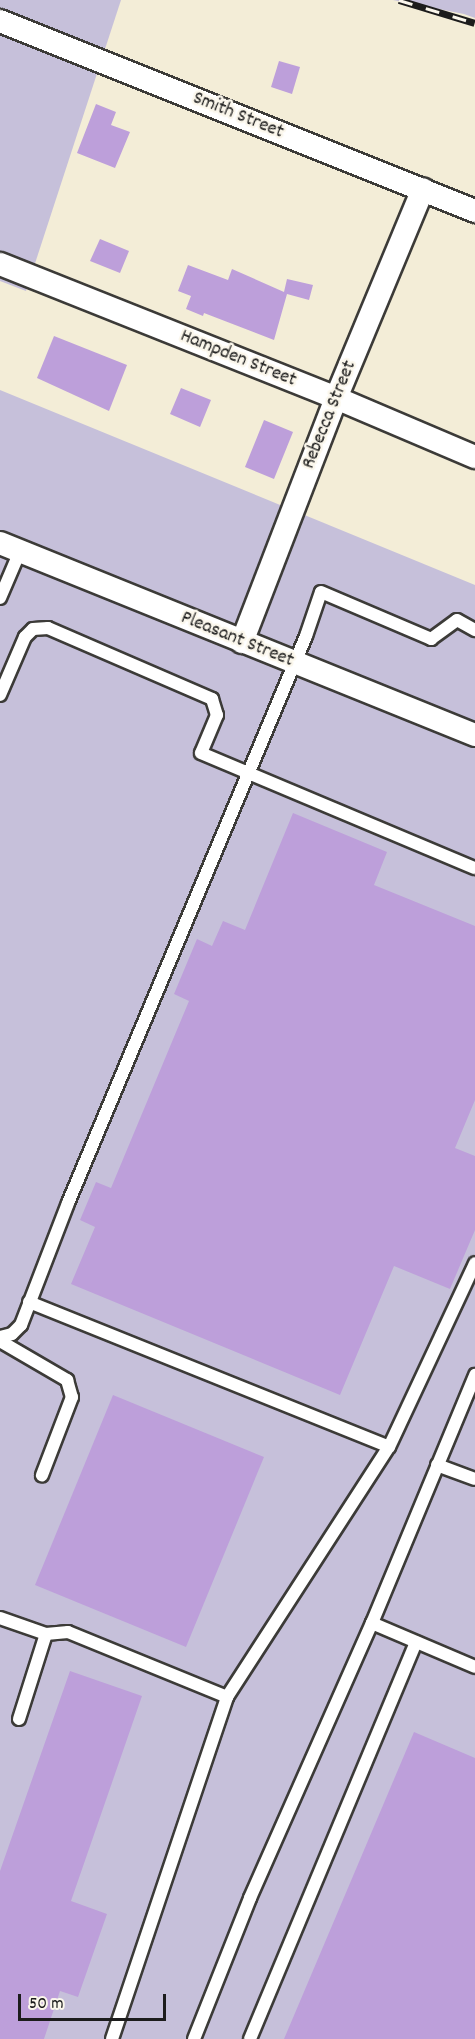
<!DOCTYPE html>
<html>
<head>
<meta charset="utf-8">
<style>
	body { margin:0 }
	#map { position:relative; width:475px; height:2039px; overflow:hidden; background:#f3edd7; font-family:Dekko,sans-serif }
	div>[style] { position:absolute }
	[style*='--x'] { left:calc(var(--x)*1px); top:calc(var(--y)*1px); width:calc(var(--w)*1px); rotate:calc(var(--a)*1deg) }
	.industrial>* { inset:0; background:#c6c0da }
	.building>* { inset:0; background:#bd9fda }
	.roads { filter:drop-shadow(2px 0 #3c3b38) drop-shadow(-2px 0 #3c3b38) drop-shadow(0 2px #3c3b38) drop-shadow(0 -2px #3c3b38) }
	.lane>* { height:12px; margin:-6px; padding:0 6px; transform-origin:6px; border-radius:6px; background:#fff }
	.street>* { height:22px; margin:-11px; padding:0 11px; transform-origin:11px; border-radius:11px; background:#fff }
	.rail>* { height:7px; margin-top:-3.5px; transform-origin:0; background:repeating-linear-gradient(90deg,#fbf7ec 0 14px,#1c1c1c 0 28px); box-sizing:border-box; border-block:2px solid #1c1c1c }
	span { translate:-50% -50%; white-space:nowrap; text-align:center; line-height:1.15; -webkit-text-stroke:5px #fbf7ec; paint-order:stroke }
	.street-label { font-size:20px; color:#1c1c1c }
	.scale { position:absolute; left:18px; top:1994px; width:148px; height:27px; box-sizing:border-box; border:3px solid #1c1c1c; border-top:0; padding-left:8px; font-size:18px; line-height:21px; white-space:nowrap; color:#1c1c1c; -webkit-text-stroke:4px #fbf7ec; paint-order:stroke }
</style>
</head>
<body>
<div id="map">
	<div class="industrial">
		<i style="clip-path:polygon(0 0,121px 0,26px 291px,0 281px)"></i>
		<i style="clip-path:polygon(393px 0,475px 0,475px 18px,464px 14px)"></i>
		<i style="clip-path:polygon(0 390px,475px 585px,475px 2039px,0 2039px)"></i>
	</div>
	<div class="building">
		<i style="clip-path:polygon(279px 61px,300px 67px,292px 94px,271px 87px)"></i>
		<i style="clip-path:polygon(96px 104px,116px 112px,111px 125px,130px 132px,115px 168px,77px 153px)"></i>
		<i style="clip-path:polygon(100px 239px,129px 251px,120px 273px,90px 261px)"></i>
		<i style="clip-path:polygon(188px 265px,228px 280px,232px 269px,284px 292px,287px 279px,313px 285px,309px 300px,287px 294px,274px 340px,204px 313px,203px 316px,186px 309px,191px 296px,178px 291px)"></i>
		<i style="clip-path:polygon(54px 336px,127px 365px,109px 411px,37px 378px)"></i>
		<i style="clip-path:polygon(181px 388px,211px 400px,200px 427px,170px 414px)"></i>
		<i style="clip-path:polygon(264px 420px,293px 432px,274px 479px,245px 467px)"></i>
		<i style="clip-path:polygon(293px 813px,387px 852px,374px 885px,475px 926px,475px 1100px,455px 1148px,475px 1156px,475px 1230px,450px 1289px,394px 1266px,340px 1395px,71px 1284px,95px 1227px,80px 1220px,96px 1182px,111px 1188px,189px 1001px,174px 994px,197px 939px,212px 946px,223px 921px,245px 930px)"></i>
		<i style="clip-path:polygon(113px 1395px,264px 1457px,186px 1647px,35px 1585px)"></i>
		<i style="clip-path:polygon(70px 1671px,142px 1696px,71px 1901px,107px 1914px,78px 1997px,60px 1991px,44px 2039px,0 2039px,0 1871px)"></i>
		<i style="clip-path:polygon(414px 1732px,475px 1758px,475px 2039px,284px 2039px)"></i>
	</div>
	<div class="roads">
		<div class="lane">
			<i style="--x:0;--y:598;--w:51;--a:-66.9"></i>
			<i style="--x:0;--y:695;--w:63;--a:-66.7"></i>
			<i style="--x:25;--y:637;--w:11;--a:-45"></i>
			<i style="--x:33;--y:629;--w:15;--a:-4"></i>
			<i style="--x:48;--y:628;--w:179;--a:23.4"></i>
			<i style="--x:212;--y:699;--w:17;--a:73"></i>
			<i style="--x:217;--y:715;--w:41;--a:112.8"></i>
			<i style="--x:201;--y:753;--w:297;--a:22.8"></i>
			<i style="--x:29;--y:1302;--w:388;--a:21.9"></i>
			<i style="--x:0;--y:1337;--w:12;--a:-14"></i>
			<i style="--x:12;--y:1334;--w:13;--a:-45"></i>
			<i style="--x:21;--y:1325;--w:131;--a:-68.9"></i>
			<i style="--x:68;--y:1203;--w:615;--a:-67.23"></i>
			<i style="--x:306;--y:636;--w:46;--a:-71.2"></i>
			<i style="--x:321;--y:592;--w:120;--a:23.1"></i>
			<i style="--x:431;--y:639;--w:32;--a:-36"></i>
			<i style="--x:457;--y:620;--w:21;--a:29"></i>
			<i style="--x:0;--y:1341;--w:78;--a:30.2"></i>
			<i style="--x:67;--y:1380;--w:18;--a:74"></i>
			<i style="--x:72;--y:1397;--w:84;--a:111"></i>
			<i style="--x:437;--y:1465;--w:40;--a:20.2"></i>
			<i style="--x:0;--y:1618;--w:49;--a:19.2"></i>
			<i style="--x:46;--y:1634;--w:22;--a:-5"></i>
			<i style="--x:68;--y:1632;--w:172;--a:22.2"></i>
			<i style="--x:372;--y:1623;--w:269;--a:-67.4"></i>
			<i style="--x:19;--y:1719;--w:89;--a:-72.4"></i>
			<i style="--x:112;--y:2039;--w:361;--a:-71.4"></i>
			<i style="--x:227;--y:1697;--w:298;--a:-57.1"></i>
			<i style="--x:389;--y:1447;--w:203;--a:-64.9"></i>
			<i style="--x:194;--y:2039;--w:152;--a:-68.3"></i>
			<i style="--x:250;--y:1898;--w:301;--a:-66.1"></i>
			<i style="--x:372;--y:1623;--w:112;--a:23.1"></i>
			<i style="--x:250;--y:2039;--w:430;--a:-67.3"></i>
		</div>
		<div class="street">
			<i style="--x:0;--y:21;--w:512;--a:21.8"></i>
			<i style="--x:0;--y:264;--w:362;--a:21.7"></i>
			<i style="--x:336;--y:398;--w:151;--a:23"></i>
			<i style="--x:0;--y:543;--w:512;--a:22.01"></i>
			<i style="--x:242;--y:642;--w:261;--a:-68.9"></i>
			<i style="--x:336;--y:398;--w:226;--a:-67.4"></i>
		</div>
	</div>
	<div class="rail">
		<i style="--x:399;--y:0;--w:79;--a:16.8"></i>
	</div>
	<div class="street-label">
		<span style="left:238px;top:116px;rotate:22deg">Smith Street</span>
		<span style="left:238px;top:359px;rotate:22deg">Hampden Street</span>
		<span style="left:330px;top:415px;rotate:-68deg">Rebecca Street</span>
		<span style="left:237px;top:640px;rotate:22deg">Pleasant Street</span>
	</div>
	<div class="scale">50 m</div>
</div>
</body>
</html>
